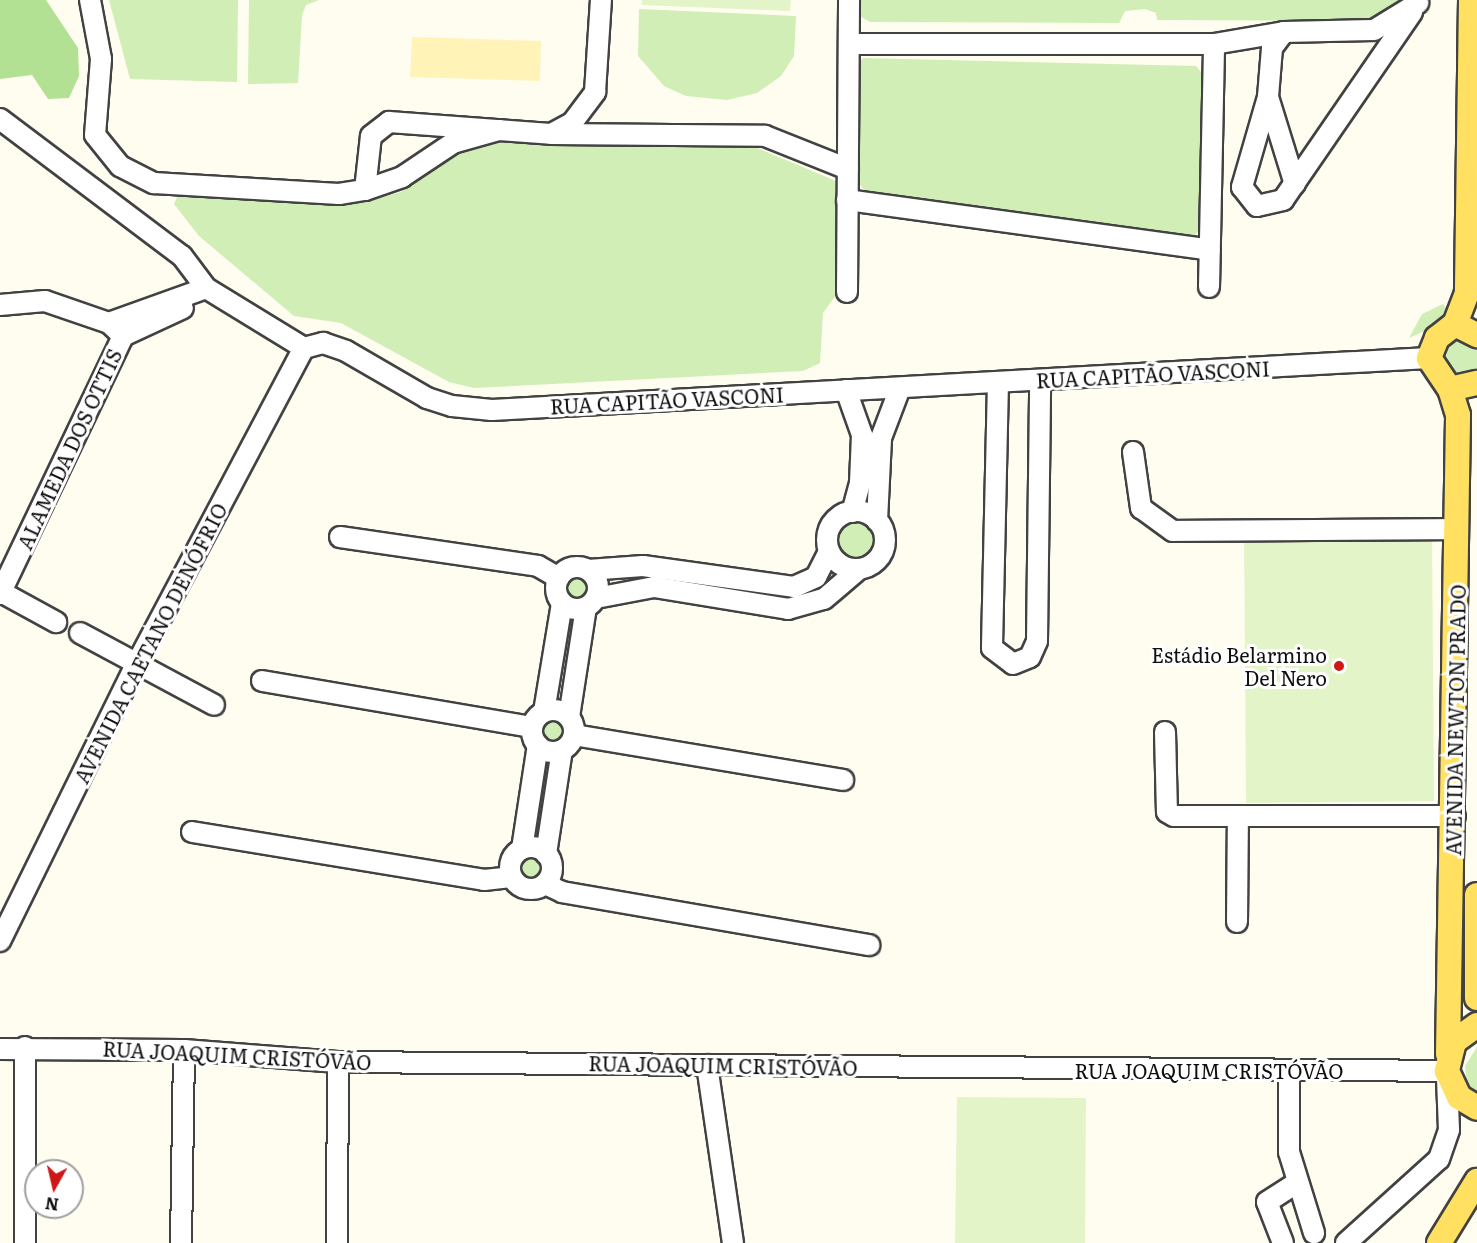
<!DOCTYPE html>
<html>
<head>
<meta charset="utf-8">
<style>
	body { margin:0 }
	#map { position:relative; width:1477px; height:1243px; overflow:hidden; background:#fffdf0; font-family:Literata,serif }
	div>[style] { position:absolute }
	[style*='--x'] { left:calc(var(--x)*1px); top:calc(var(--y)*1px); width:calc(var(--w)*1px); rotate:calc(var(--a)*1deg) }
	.green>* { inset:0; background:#d0eeb5 }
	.round { border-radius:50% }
	.forest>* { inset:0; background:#b2e193 }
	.sand>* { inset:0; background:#fff3b8 }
	.pitch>* { inset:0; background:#e3f4c8 }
	.roads { filter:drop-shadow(2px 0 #424242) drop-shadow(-2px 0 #424242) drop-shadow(0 2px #424242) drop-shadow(0 -2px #424242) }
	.minor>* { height:20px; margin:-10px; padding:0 10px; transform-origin:10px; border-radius:10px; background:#fff }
	.minor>.ring { margin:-10px; padding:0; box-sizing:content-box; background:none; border:20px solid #fff; border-radius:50% }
	.major>* { height:24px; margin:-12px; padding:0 12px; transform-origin:12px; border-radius:12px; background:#ffe060 }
	.dots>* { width:16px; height:16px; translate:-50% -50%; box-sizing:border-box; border:3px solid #fff; border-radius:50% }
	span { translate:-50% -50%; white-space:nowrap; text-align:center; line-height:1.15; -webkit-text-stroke:6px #fff; paint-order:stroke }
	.street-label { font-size:20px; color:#0f0f0f }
	.poi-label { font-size:20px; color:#0f0f0f }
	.right { translate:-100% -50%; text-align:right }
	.north { position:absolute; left:24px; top:1159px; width:60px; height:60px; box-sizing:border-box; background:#fff; border:2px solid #9f9f9f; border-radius:50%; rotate:188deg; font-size:16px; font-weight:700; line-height:24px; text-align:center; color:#0f0f0f }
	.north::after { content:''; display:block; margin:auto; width:21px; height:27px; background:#ce1817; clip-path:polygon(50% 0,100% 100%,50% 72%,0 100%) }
</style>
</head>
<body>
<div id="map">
	<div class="green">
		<i style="clip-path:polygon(109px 0,238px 0,237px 82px,130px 79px)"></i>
		<i style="clip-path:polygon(249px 0,319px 0,306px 5px,302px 15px,298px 83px,248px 84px)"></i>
		<i style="clip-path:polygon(859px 0,1402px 0,1379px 18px,1360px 21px,1157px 20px,1156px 13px,1145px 9px,1125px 11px,1119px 23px,870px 22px,858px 15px)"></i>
		<i style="clip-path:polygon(639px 9px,796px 16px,794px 56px,781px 76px,757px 93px,727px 100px,686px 96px,664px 86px,638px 56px)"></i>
		<i style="clip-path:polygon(863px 58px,1196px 66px,1205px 77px,1199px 231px,1189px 240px,864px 190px,858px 182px,858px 64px)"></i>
		<i style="clip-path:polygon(500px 139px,750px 145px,836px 181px,836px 295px,823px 313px,820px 363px,803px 371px,474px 388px,449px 382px,341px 323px,294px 316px,199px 236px,174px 204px,178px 195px,363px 203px,401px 192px,476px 143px)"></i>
		<i style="clip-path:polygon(1443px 304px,1447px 310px,1433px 327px,1409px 338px,1422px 314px)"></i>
		<i style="clip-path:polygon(1459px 337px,1477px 345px,1477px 369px,1456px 377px,1440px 356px,1448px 341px)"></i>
		<i class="round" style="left:836px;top:520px;width:40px;height:40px"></i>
		<i class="round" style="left:564px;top:575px;width:26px;height:26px"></i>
		<i class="round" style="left:540px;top:718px;width:26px;height:26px"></i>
		<i class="round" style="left:518px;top:855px;width:26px;height:26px"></i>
		<i style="clip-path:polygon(1477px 1047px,1477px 1093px,1467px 1083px,1465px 1066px)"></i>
	</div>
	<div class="forest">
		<i style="clip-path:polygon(0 0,46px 0,78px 48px,79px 76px,69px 98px,48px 99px,32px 75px,0 79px)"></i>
	</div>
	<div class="sand">
		<i style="clip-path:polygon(412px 37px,541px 41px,540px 81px,410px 77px)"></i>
	</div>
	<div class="pitch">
		<i style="clip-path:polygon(642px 0,791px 0,790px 11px,642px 5px)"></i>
		<i style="clip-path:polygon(1432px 530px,1434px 801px,1246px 803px,1244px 531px)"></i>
		<i style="clip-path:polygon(957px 1097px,1086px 1098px,1085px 1243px,955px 1243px)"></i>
	</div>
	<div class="roads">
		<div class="minor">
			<i style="--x:90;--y:0;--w:60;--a:79.4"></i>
			<i style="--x:101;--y:59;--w:76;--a:94.5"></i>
			<i style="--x:95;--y:135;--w:40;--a:51"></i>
			<i style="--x:120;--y:166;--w:38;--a:27"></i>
			<i style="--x:154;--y:183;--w:185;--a:3.4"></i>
			<i style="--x:339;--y:194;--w:26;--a:-9"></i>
			<i style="--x:365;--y:190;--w:39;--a:-19"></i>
			<i style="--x:402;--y:177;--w:61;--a:-33.7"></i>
			<i style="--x:453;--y:143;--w:48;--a:-15.8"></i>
			<i style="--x:1284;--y:32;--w:20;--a:127"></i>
			<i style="--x:1272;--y:48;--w:49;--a:94.7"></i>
			<i style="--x:1268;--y:97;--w:94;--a:106.1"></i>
			<i style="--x:1242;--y:187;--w:24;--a:52"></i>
			<i style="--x:1257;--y:206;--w:27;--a:-13"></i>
			<i style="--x:1283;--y:200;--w:228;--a:-55.5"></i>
			<i style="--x:849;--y:44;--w:365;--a:0"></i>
			<i style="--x:1214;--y:44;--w:71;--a:-9.7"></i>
			<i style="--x:1284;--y:32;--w:90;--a:-1.3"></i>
			<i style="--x:1374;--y:30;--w:52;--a:-31.5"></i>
			<i style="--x:1268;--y:97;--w:91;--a:72.8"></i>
			<i style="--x:0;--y:119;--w:228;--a:37"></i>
			<i style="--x:182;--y:256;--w:40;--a:53"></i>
			<i style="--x:206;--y:288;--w:115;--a:31.5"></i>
			<i style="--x:304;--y:348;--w:20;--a:-15"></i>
			<i style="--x:323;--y:343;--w:24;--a:19"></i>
			<i style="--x:346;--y:351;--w:94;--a:30.1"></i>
			<i style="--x:427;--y:398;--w:26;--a:18"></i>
			<i style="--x:452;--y:406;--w:40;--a:5.7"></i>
			<i style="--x:492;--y:410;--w:938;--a:-3.18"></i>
			<i style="--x:553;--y:133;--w:21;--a:-28"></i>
			<i style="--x:572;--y:123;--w:39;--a:-53"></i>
			<i style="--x:595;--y:92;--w:92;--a:-86.3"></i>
			<i style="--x:365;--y:190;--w:54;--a:-83.7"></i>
			<i style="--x:371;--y:136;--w:23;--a:-38"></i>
			<i style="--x:389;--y:122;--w:162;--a:4.2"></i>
			<i style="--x:551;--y:134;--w:214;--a:0.5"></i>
			<i style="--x:765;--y:136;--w:89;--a:21.7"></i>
			<i style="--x:847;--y:200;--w:366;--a:7.8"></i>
			<i style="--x:1209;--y:287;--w:243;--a:-88.8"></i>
			<i style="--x:847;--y:292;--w:292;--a:-89.6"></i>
			<i style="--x:0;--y:305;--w:45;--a:-5.1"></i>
			<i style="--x:45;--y:301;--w:68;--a:19"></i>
			<i style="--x:109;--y:323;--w:19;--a:43"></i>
			<i style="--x:109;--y:323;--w:103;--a:-19.8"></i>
			<i style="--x:123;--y:336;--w:66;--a:-25"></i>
			<i style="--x:998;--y:382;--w:266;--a:91.3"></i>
			<i style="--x:992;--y:648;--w:26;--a:37"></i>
			<i style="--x:1013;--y:664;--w:18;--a:-22"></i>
			<i style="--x:1030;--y:657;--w:17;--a:-66"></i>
			<i style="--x:1037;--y:641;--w:260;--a:-89.3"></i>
			<i style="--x:846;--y:390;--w:48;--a:70.4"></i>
			<i style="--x:862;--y:435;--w:48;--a:92.4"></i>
			<i style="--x:860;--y:483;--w:30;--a:105"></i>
			<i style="--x:1133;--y:452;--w:57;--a:81.9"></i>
			<i style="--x:1141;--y:508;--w:39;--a:36"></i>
			<i style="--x:1173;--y:531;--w:284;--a:-0.4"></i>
			<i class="ring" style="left:827px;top:511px;width:38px;height:38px"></i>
			<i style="--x:877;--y:521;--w:83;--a:-87.2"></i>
			<i style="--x:881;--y:438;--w:53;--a:-69.2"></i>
			<i style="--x:340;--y:537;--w:200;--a:8.3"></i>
			<i style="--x:538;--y:566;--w:24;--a:30"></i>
			<i class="ring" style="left:556px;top:567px;width:22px;height:22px"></i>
			<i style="--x:588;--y:570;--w:55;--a:-4.2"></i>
			<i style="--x:643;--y:566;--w:152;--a:7.9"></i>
			<i style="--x:794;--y:587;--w:24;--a:-24"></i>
			<i style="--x:816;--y:577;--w:28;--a:-63"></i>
			<i style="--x:1;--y:592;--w:63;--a:28.6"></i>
			<i style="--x:0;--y:594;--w:286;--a:-64.5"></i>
			<i style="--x:596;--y:598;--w:59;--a:-10.7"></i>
			<i style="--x:654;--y:587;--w:136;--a:9.3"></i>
			<i style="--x:788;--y:609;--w:37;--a:-16"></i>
			<i style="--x:824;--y:599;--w:46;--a:-40.6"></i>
			<i style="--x:80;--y:633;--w:152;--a:28.2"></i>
			<i style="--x:262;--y:681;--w:274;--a:9.7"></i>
			<i class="ring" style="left:532px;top:710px;width:22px;height:22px"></i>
			<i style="--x:544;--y:712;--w:110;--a:-80.6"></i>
			<i style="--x:569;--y:717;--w:111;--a:-81.2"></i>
			<i style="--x:1165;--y:732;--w:80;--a:88.6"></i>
			<i style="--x:1167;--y:812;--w:8;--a:30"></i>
			<i style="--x:1174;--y:816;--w:281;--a:0"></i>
			<i style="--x:574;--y:735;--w:273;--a:9.5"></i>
			<i style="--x:192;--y:832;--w:296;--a:9.3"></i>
			<i style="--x:484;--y:880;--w:27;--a:-6"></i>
			<i class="ring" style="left:510px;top:847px;width:22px;height:22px"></i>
			<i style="--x:522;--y:849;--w:105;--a:-81.3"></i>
			<i style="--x:546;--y:854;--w:105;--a:-81.3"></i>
			<i style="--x:545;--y:884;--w:19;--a:25"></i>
			<i style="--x:562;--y:892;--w:312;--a:9.8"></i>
			<i style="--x:1237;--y:922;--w:106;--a:-89.5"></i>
			<i style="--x:0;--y:941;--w:310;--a:-63.8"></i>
			<i style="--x:137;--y:663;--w:357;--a:-62.1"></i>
			<i style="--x:25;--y:1047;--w:196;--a:90"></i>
			<i style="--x:0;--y:1049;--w:184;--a:0.3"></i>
			<i style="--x:184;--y:1050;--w:154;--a:4.5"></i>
			<i style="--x:338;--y:1062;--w:1109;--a:0.46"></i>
			<i style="--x:707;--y:1065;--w:180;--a:81.7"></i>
			<i style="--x:1289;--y:1071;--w:81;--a:90"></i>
			<i style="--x:1289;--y:1152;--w:85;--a:72.8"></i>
			<i style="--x:181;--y:1243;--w:193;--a:-89.1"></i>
			<i style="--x:337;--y:1243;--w:181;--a:-89.7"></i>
			<i style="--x:1283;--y:1243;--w:44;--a:-111.3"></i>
			<i style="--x:1267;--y:1202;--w:33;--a:-33"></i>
			<i style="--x:1346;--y:1243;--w:125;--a:-42.1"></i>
			<i style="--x:1439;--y:1159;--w:31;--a:-71"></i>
			<i style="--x:1449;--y:1130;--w:53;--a:-92.2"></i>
		</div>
		<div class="major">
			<i style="--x:1471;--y:0;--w:293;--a:90.8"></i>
			<i style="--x:1467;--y:293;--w:33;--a:111"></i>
			<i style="--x:1455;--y:324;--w:23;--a:142"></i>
			<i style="--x:1437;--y:338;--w:22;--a:112"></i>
			<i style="--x:1429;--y:358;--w:37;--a:56"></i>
			<i style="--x:1450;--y:389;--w:28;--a:-13"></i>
			<i style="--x:1455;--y:324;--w:25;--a:27"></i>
			<i style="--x:1477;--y:895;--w:103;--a:90"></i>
			<i style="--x:1477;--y:1025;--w:29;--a:144"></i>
			<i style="--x:1454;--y:1042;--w:30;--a:104"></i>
			<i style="--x:1447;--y:1071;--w:29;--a:65"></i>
			<i style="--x:1459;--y:1097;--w:21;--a:31"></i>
			<i style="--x:1448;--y:1054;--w:639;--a:-89.1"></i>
			<i style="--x:1458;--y:415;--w:27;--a:-107"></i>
			<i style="--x:1439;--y:1243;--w:73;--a:-58.5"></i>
		</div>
	</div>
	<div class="dots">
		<i style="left:1339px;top:666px;background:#ce1817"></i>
	</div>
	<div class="street-label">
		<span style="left:1153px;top:374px;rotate:-3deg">RUA CAPITÃO VASCONI</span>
		<span style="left:667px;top:400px;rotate:-3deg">RUA CAPITÃO VASCONI</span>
		<span style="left:69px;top:449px;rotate:-65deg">ALAMEDA DOS OTTIS</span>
		<span style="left:150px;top:643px;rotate:-63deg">AVENIDA CAETANO DENÓFRIO</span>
		<span style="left:1455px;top:720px;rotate:-89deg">AVENIDA NEWTON PRADO</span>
		<span style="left:237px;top:1055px;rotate:3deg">RUA JOAQUIM CRISTÓVÃO</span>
		<span style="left:723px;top:1065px;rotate:1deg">RUA JOAQUIM CRISTÓVÃO</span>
		<span style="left:1209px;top:1070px">RUA JOAQUIM CRISTÓVÃO</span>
	</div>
	<div class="poi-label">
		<span class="right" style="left:1327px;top:666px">Estádio Belarmino<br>Del Nero</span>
	</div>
	<div class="north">N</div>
</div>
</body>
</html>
